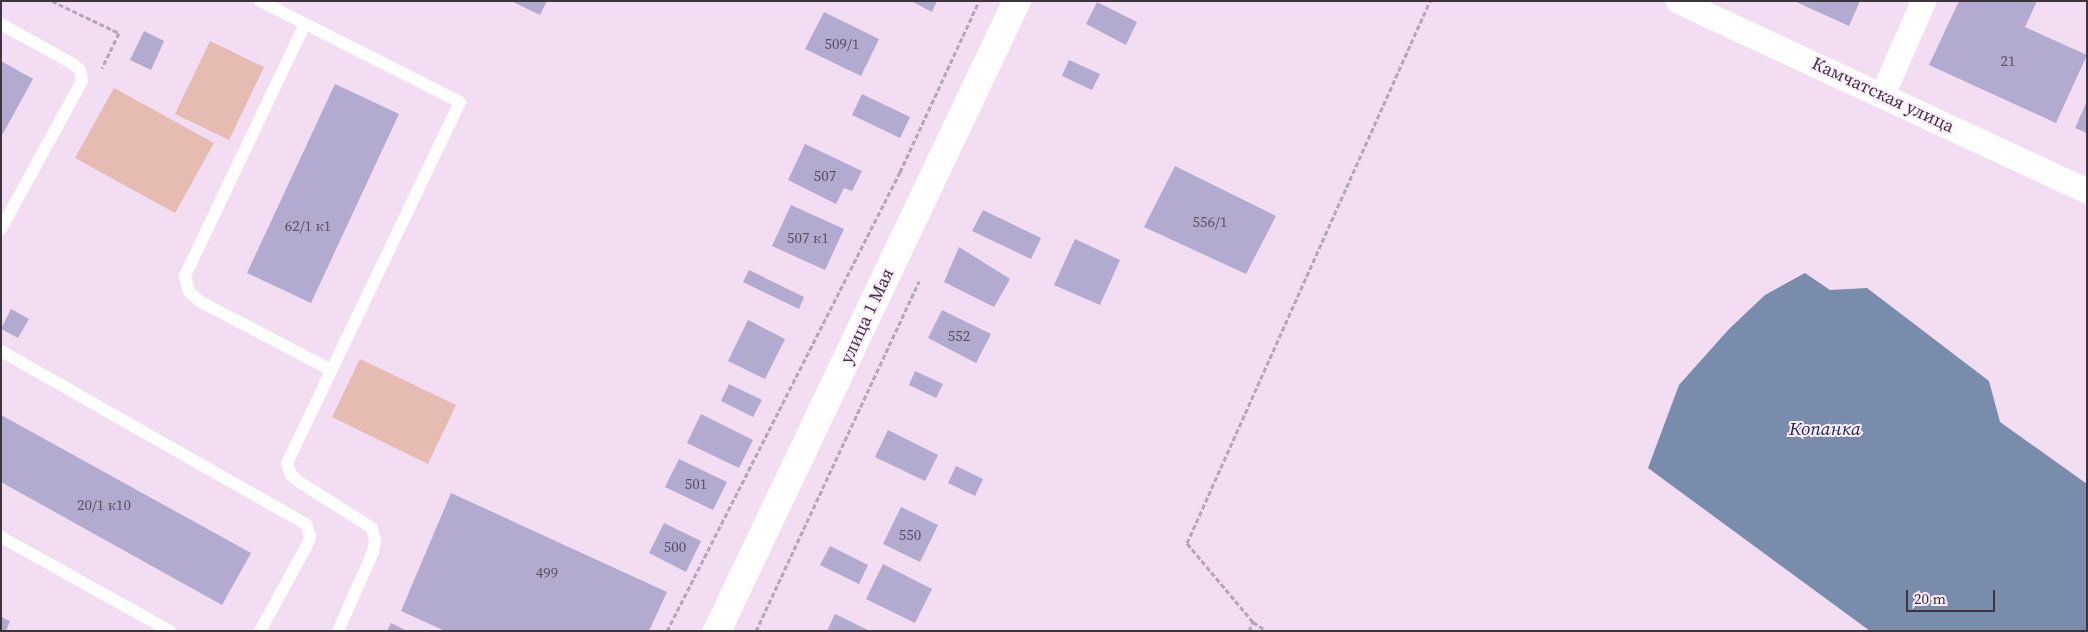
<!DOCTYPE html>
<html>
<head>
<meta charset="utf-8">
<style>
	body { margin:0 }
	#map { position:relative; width:2088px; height:632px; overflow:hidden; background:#f2ddf2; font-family:"Source Serif 4",serif }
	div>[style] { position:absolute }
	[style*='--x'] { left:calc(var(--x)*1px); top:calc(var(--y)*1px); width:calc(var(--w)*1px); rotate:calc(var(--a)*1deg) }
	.green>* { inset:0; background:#e5bbb2 }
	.water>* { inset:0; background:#7a8cab }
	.building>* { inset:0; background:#b2abcf }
	.path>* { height:3px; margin-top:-1.5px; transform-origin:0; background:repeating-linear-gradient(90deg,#b6a5b6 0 5px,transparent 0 7.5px) }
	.lane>* { height:12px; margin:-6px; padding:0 6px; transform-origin:6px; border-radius:6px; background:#fff }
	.street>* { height:25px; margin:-12.5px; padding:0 12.5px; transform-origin:12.5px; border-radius:12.5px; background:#fff }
	.secondary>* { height:28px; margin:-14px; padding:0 14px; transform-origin:14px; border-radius:14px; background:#fff }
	span { translate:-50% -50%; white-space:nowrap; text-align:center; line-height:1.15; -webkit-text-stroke:4px #fdecfd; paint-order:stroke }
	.number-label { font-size:15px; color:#5a5262 }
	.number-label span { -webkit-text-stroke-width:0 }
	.street-label { font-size:18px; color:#3d353d }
	.water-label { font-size:19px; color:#152b55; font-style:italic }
	.frame { position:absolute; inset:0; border:2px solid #3d353d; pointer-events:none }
	.scale { position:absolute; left:1906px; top:590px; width:89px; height:22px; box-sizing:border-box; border:2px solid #3d353d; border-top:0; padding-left:6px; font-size:15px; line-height:18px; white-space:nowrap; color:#3d353d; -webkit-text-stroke:4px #fdecfd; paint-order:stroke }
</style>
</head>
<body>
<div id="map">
	<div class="green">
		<i style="clip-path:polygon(210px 41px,264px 67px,229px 140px,175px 114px)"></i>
		<i style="clip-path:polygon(114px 88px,214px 143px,175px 213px,75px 158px)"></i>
		<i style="clip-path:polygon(360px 359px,456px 405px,428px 464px,332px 417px)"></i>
	</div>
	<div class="water">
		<i style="clip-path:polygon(1805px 273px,1830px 290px,1867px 288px,1989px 381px,2000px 422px,2087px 484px,2087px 631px,1870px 631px,1648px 468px,1679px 385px,1729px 329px,1765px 295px)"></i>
	</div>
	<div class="building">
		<i style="clip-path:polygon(511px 1px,547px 1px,540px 15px)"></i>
		<i style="clip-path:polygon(911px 1px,937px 1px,932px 12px)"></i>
		<i style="clip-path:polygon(1794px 1px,1860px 1px,1849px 26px)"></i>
		<i style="clip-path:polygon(1959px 1px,2037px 1px,2025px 27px,2087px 55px,2056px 123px,1929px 65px)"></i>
		<i style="clip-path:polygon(1097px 2px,1137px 22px,1126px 45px,1086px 24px)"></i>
		<i style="clip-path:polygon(824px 12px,879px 39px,861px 76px,805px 49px)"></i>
		<i style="clip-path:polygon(144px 31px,164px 41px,151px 70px,130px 60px)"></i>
		<i style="clip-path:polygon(1069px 60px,1100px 74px,1092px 90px,1062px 76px)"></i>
		<i style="clip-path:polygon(1px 61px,33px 79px,1px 137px)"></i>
		<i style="clip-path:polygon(335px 84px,399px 114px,311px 303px,247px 273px)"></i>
		<i style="clip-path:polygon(862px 94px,910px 117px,900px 138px,852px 115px)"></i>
		<i style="clip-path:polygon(2087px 101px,2087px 133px,2075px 128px)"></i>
		<i style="clip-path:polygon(805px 144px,862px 171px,852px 191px,844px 188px,836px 204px,788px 180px)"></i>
		<i style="clip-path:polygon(1175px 166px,1276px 216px,1246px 274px,1144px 227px)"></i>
		<i style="clip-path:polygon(791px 205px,844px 229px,825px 270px,772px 246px)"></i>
		<i style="clip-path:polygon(983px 210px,1041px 238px,1031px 259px,972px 231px)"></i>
		<i style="clip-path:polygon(1075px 239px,1120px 260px,1100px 305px,1054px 285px)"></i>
		<i style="clip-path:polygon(959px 247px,1010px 279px,994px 307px,944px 282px)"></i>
		<i style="clip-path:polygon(749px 270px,804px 297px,799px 309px,743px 282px)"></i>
		<i style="clip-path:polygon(11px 309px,29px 319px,18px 338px,1px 329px)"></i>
		<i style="clip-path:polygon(942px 310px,991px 334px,976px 363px,928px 338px)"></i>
		<i style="clip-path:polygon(748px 320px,785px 339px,765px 379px,728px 361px)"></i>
		<i style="clip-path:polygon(915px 371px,943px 384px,936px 398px,909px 385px)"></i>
		<i style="clip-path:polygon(729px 384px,762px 400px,753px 417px,721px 401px)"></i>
		<i style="clip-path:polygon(701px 414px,753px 440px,739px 468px,687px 443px)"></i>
		<i style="clip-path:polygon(1px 415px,251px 553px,222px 605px,1px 482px)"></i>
		<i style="clip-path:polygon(888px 430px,938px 455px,925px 481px,875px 457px)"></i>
		<i style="clip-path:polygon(679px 459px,727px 482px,713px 510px,665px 487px)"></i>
		<i style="clip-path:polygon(956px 466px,983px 479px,975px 496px,948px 483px)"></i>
		<i style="clip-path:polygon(451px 493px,667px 592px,649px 631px,445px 631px,401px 611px)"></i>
		<i style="clip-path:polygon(901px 507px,938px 525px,920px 562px,883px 544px)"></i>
		<i style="clip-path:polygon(664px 523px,701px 541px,686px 572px,649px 553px)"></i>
		<i style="clip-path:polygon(830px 546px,868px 565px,859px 584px,820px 565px)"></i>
		<i style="clip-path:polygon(883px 564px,932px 589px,915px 623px,866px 599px)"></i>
		<i style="clip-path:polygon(835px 614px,870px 631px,827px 631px)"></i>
		<i style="clip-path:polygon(1px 617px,10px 621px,6px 631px,1px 631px)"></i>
		<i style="clip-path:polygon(391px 623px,407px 631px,387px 631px)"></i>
	</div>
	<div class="path">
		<i style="--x:52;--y:1;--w:74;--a:25.5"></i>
		<i style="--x:119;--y:33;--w:39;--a:116"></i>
		<i style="--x:1253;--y:622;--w:103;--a:-129.9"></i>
		<i style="--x:1187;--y:543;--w:594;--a:-65.85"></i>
		<i style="--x:667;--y:631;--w:515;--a:-63.09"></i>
		<i style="--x:900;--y:172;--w:188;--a:-65.2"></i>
		<i style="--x:756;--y:631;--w:386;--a:-65"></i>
		<i style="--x:1249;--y:631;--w:10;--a:-66"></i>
		<i style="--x:1253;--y:622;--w:17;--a:33"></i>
	</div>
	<div class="lane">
		<i style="--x:260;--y:1;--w:224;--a:26.8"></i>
		<i style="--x:460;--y:102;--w:400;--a:115.6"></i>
		<i style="--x:287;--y:463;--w:13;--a:72"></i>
		<i style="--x:291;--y:475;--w:13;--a:39"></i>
		<i style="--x:301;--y:483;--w:84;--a:32.4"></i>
		<i style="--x:372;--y:528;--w:13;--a:77"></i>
		<i style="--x:375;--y:541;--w:11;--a:100"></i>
		<i style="--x:373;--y:552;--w:86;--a:113.9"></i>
		<i style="--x:1;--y:24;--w:82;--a:29.1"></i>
		<i style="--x:73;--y:64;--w:9;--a:41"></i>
		<i style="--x:80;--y:70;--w:11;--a:80"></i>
		<i style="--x:82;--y:81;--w:169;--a:118.7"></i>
		<i style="--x:305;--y:24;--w:279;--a:115.5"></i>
		<i style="--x:185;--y:276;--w:16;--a:76"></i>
		<i style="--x:189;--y:292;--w:16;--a:40"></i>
		<i style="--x:201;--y:302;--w:147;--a:27.6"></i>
		<i style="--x:1;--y:351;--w:351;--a:29.6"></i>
		<i style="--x:306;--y:524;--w:14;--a:73"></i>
		<i style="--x:310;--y:537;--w:11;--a:112"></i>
		<i style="--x:306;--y:547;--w:96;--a:118.7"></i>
		<i style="--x:1;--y:537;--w:193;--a:29.1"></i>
	</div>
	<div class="street">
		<i style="--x:1678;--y:1;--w:451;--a:24.9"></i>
		<i style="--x:1882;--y:95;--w:103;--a:-66.4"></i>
	</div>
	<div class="secondary">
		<i style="--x:717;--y:631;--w:698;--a:-64.54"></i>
	</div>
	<div class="number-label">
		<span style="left:842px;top:44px">509/1</span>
		<span style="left:2008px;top:61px">21</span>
		<span style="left:825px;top:176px">507</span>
		<span style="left:1210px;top:222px">556/1</span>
		<span style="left:308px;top:226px">62/1 к1</span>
		<span style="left:808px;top:238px">507 к1</span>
		<span style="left:959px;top:336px">552</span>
		<span style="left:696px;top:484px">501</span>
		<span style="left:104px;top:505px">20/1 к10</span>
		<span style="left:910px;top:535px">550</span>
		<span style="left:675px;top:547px">500</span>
		<span style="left:547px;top:573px">499</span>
	</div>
	<div class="street-label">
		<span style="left:1883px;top:95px;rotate:25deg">Камчатская улица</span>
		<span style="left:867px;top:316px;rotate:-65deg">улица 1 Мая</span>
	</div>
	<div class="water-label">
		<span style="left:1825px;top:429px">Копанка</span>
	</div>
	<div class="frame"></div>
	<div class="scale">20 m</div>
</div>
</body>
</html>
